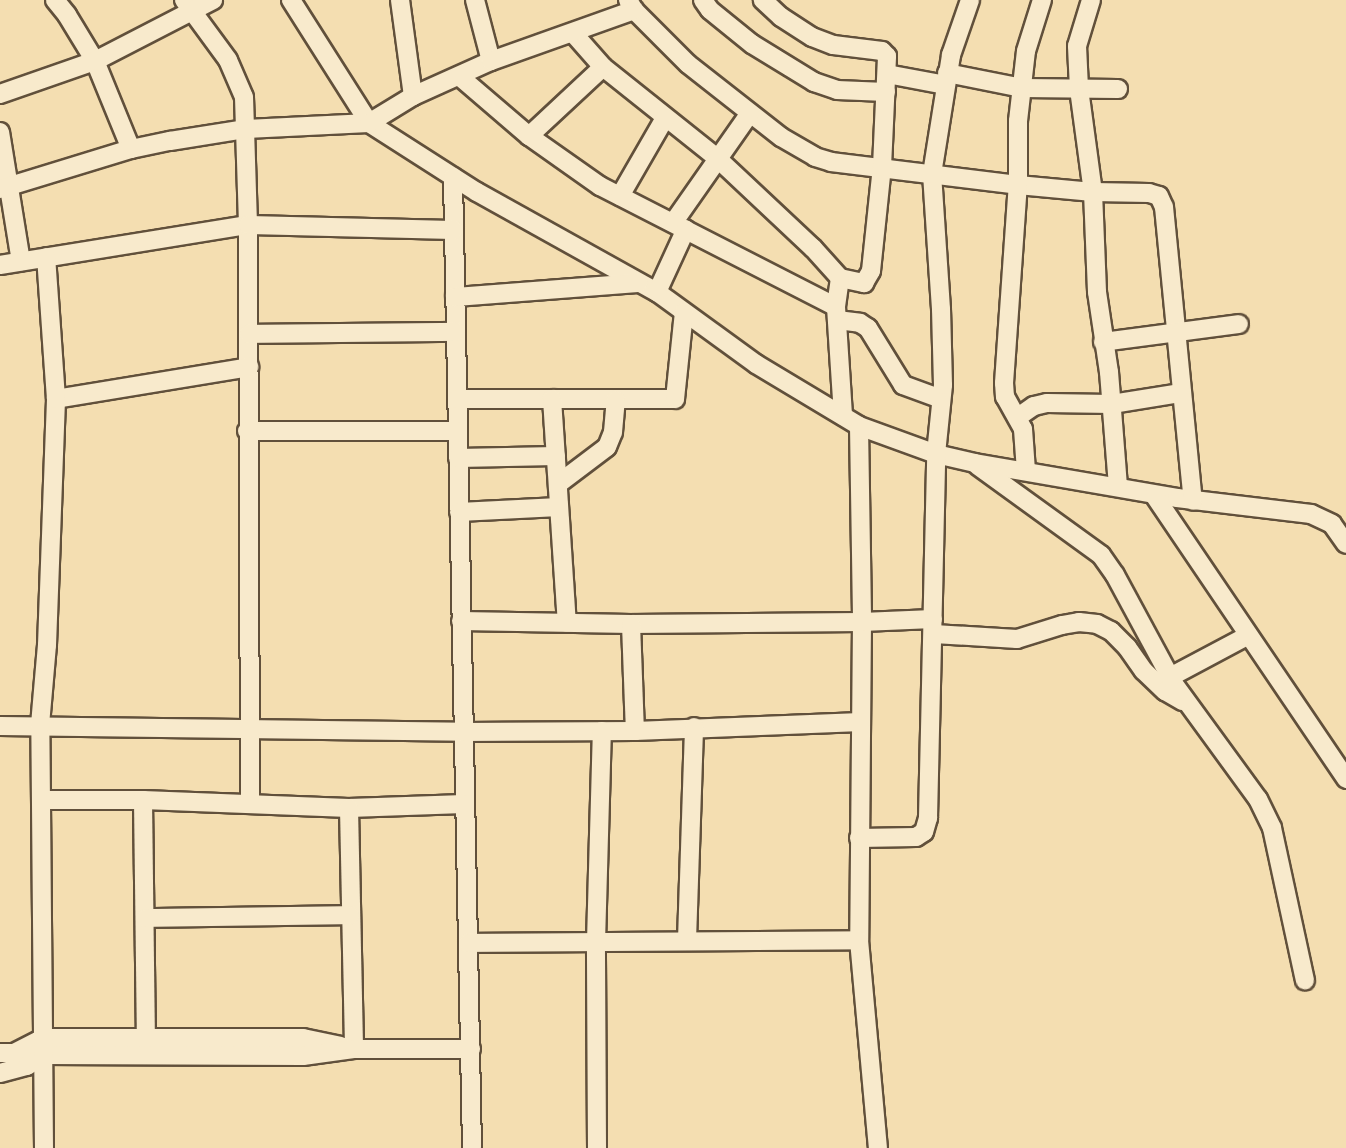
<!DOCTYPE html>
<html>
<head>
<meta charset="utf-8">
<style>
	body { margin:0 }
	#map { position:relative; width:1346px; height:1148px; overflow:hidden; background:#f4deb1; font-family:"IM FELL Double Pica",serif }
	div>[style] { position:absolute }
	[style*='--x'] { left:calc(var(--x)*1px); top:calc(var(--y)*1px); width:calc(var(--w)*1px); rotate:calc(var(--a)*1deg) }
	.roads { filter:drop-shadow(2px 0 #61503b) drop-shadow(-2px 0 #61503b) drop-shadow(0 2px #61503b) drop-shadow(0 -2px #61503b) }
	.minor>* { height:18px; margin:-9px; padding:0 9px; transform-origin:9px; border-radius:9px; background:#f8eacc }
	span { translate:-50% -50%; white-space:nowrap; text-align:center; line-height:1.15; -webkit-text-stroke:4.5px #f8eacc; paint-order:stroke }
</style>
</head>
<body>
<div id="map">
	<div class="roads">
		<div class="minor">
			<i style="--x:55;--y:0;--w:19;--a:51"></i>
			<i style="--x:67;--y:15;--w:54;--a:58.7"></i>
			<i style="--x:95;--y:61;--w:95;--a:67.8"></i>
			<i style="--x:184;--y:0;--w:74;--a:53.7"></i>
			<i style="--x:228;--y:60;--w:40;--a:66.6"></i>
			<i style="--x:244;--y:97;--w:128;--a:88.2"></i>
			<i style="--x:248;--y:225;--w:579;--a:89.8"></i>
			<i style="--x:291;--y:0;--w:146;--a:57.6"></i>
			<i style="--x:369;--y:123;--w:128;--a:32.6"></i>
			<i style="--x:477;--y:192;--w:206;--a:29.1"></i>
			<i style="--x:657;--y:292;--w:122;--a:36"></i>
			<i style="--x:756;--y:364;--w:120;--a:31"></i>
			<i style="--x:859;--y:426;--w:82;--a:20"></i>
			<i style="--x:936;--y:454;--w:40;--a:13"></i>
			<i style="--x:975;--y:463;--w:205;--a:9.8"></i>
			<i style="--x:1177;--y:498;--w:135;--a:6.8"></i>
			<i style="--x:1311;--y:514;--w:23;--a:25"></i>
			<i style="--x:1332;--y:524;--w:24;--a:55"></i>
			<i style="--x:400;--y:0;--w:97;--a:82.3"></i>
			<i style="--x:475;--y:0;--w:63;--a:75.3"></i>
			<i style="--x:628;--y:0;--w:12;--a:59"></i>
			<i style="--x:634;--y:10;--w:76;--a:45"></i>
			<i style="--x:688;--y:64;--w:118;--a:38.1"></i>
			<i style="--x:781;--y:137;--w:39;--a:30"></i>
			<i style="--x:815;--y:157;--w:17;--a:17"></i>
			<i style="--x:831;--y:162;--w:188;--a:7"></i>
			<i style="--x:1018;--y:185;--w:75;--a:5.3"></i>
			<i style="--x:1093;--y:192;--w:56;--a:1"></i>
			<i style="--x:1149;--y:193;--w:10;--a:17"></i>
			<i style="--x:1159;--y:196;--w:12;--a:66"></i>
			<i style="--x:1164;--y:207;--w:295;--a:84.4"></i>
			<i style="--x:703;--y:0;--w:12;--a:55"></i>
			<i style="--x:710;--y:10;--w:54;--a:39"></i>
			<i style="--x:752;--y:44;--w:73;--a:31.5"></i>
			<i style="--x:814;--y:82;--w:24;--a:19"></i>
			<i style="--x:837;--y:90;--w:49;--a:2.3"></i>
			<i style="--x:1091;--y:0;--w:48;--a:106.9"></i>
			<i style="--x:1077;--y:46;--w:43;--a:87.3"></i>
			<i style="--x:1079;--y:89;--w:104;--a:82.3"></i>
			<i style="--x:1093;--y:192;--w:100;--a:87.7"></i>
			<i style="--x:1097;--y:292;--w:81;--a:81.5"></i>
			<i style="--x:1109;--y:372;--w:115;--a:85.5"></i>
			<i style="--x:573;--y:33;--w:45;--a:48.6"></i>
			<i style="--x:603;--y:67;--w:146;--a:38.6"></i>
			<i style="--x:717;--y:158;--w:132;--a:43.2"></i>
			<i style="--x:813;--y:248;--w:40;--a:48"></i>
			<i style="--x:840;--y:278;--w:25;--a:12"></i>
			<i style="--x:864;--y:283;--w:14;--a:-60"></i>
			<i style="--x:871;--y:271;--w:105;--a:-84"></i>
			<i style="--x:882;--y:167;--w:111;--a:-87.4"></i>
			<i style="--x:887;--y:56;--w:7;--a:-135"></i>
			<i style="--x:882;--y:51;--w:49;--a:-173"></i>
			<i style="--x:833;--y:45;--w:22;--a:-159"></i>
			<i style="--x:812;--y:37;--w:37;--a:-147"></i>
			<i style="--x:781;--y:17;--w:25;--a:-137"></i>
			<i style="--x:947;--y:73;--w:76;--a:11.3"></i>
			<i style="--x:1022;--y:88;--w:96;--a:0.6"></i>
			<i style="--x:887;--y:74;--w:59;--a:10.7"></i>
			<i style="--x:459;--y:76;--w:92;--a:40.6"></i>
			<i style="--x:529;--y:136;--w:87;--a:35.2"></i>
			<i style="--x:600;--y:186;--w:265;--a:27.1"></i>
			<i style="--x:0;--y:94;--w:101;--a:-19.2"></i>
			<i style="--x:95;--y:61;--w:133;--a:-27.3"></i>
			<i style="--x:0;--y:132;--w:131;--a:80.8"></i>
			<i style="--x:529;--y:136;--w:101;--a:-43"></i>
			<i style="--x:453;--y:177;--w:971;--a:88.88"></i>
			<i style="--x:0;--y:189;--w:137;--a:-17"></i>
			<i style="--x:131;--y:149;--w:40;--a:-12"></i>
			<i style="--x:170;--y:141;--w:77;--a:-9"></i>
			<i style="--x:246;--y:129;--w:123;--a:-2.8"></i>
			<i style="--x:369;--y:123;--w:52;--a:-31.5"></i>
			<i style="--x:413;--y:96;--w:85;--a:-24.2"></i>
			<i style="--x:491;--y:61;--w:152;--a:-19.6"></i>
			<i style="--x:620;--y:196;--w:90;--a:-60"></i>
			<i style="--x:673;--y:223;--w:134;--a:-55"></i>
			<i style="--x:0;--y:265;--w:251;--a:-9.2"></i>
			<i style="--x:248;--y:225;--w:206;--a:1.4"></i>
			<i style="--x:840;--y:278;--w:29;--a:98"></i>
			<i style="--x:836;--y:307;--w:109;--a:86.3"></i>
			<i style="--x:657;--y:292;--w:69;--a:-65.3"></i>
			<i style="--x:455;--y:297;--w:184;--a:-4.4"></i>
			<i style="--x:837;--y:320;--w:23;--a:7"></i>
			<i style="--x:860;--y:323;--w:9;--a:32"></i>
			<i style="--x:868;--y:328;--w:67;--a:58.4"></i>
			<i style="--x:903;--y:385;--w:40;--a:20.2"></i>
			<i style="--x:249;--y:334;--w:207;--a:-0.6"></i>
			<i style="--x:1103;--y:342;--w:137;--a:-7.5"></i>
			<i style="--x:56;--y:399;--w:196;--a:-9.4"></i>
			<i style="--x:457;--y:399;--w:218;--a:0"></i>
			<i style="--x:675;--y:399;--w:87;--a:-84.1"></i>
			<i style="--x:552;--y:399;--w:224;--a:86.2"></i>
			<i style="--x:1018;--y:417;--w:19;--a:-35"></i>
			<i style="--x:1034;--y:406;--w:13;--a:-13"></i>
			<i style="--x:1047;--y:403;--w:65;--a:0.9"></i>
			<i style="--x:1112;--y:404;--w:70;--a:-9.1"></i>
			<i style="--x:859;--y:426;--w:196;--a:89.1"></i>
			<i style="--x:862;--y:622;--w:318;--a:90.5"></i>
			<i style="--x:859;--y:940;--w:209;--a:84.8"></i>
			<i style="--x:247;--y:431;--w:210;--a:0"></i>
			<i style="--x:458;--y:458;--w:98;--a:-1.2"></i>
			<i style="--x:978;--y:466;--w:152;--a:35.9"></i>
			<i style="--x:1101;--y:555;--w:24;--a:55"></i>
			<i style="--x:1115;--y:575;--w:124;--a:61.6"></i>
			<i style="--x:1174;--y:684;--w:142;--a:53.9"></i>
			<i style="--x:1258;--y:799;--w:32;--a:64"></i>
			<i style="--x:1272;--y:828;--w:156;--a:77.8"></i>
			<i style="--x:1026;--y:471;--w:42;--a:-94.1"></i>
			<i style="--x:1023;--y:429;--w:37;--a:-119"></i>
			<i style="--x:1005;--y:397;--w:14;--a:-94"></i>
			<i style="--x:1004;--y:383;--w:198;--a:-86"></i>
			<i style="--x:1018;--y:185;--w:64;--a:-90"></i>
			<i style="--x:1018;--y:121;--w:70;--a:-83.5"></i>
			<i style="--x:1026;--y:51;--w:53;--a:-72.6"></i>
			<i style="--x:558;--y:484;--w:61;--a:-37.1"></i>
			<i style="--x:607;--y:447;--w:16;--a:-68"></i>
			<i style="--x:613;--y:432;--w:32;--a:-85"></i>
			<i style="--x:1154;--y:495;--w:343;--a:55.9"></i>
			<i style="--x:459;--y:512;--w:100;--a:-2.9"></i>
			<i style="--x:461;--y:621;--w:170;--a:1"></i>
			<i style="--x:631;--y:624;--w:231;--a:-0.5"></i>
			<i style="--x:862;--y:622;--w:71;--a:-2.4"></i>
			<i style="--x:631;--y:624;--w:107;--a:87.9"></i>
			<i style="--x:934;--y:634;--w:83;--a:3.4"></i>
			<i style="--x:1017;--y:639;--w:47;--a:-17.3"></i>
			<i style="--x:1062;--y:625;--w:17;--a:-10"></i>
			<i style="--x:1079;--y:622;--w:18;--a:6"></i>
			<i style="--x:1097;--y:624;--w:16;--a:27"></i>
			<i style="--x:1111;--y:631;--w:23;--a:45"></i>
			<i style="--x:1127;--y:647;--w:29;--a:55"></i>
			<i style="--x:1144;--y:671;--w:29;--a:44"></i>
			<i style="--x:1165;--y:691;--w:20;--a:30"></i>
			<i style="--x:1170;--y:677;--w:87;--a:-28"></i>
			<i style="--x:0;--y:726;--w:464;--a:0.7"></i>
			<i style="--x:464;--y:732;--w:171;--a:-0.3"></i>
			<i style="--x:635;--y:731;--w:226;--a:-2.3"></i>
			<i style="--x:41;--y:800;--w:102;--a:0"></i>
			<i style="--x:143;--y:800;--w:206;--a:2.2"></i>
			<i style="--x:349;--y:808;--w:115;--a:-2"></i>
			<i style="--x:143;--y:800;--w:247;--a:89.3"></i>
			<i style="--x:349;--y:808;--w:241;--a:88.8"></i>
			<i style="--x:859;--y:838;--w:57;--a:-1"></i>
			<i style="--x:916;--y:837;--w:9;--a:-32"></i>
			<i style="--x:924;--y:832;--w:15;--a:-74"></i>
			<i style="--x:928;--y:818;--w:364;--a:-88.7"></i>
			<i style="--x:936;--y:454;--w:69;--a:-84.2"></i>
			<i style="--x:943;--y:385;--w:76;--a:-91.5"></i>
			<i style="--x:941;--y:309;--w:135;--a:-93.8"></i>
			<i style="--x:932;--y:174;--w:121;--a:-80.9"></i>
			<i style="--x:951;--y:55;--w:58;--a:-70.9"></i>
			<i style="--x:146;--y:918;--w:204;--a:-0.8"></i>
			<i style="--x:687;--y:940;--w:213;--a:-88.1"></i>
			<i style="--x:468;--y:943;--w:391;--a:-0.4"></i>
			<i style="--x:0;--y:1053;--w:14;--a:0"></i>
			<i style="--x:14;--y:1053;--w:34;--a:-27"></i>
			<i style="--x:44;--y:1038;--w:259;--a:0"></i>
			<i style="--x:303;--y:1038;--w:38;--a:12"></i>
			<i style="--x:0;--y:1073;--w:28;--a:-15"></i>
			<i style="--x:27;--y:1066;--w:20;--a:-33"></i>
			<i style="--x:44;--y:1055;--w:259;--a:0.2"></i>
			<i style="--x:303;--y:1056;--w:51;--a:-7.8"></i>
			<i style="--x:354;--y:1049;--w:117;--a:0"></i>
			<i style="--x:44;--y:1148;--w:423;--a:-90.5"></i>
			<i style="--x:40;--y:725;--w:80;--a:-85"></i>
			<i style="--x:47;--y:645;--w:246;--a:-87.9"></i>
			<i style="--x:56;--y:399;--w:142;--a:-94"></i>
			<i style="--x:597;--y:1148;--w:206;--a:-90.3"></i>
			<i style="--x:596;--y:942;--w:211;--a:-88.4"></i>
		</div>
	</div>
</div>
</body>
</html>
